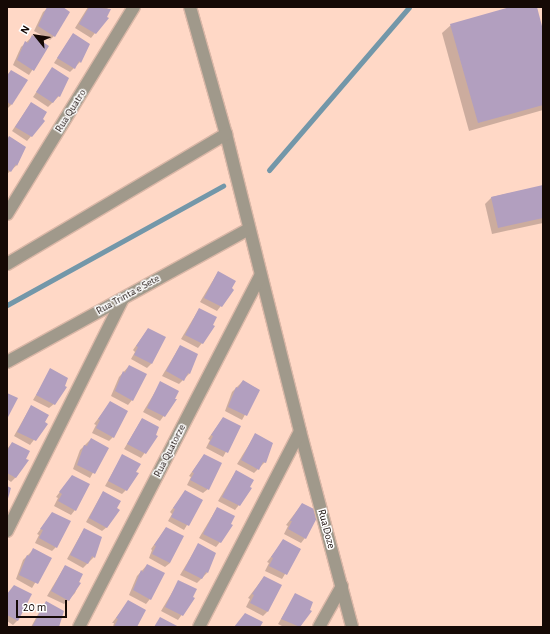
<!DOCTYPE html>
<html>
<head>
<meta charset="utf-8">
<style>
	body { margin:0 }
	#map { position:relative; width:550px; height:634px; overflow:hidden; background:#ffd8c6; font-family:"Alegreya Sans",sans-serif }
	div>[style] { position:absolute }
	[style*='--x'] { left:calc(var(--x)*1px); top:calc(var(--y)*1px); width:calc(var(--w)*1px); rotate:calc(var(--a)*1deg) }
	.shadow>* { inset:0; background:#0003 }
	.stream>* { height:5px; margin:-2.5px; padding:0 2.5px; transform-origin:2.5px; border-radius:2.5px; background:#7397a9 }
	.building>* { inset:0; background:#b29fbf }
	.roads { filter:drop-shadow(1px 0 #dab7a7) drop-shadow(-1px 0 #dab7a7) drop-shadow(0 1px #dab7a7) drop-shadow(0 -1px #dab7a7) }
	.street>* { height:12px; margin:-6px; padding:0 6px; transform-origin:6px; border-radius:6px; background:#a0998b }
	span { translate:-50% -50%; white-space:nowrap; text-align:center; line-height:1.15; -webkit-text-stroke:3px #fff; paint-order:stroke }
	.street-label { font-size:11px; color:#150905 }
	.frame { position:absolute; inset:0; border:8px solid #150905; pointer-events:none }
	.north { position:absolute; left:16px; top:16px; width:40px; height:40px; -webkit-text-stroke:3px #fff; paint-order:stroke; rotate:300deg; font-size:11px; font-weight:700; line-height:16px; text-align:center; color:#150905 }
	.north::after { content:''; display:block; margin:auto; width:14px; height:18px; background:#150905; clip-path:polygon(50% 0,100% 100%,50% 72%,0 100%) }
	.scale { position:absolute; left:16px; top:600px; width:51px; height:18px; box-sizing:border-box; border:2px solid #150905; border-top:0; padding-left:5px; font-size:12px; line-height:14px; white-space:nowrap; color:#150905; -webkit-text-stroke:3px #fff; paint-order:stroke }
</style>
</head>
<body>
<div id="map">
	<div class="shadow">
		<i style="clip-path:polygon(49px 7px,61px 7px,54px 36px,50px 40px,34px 31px,43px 12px)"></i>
		<i style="clip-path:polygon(88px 7px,105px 7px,110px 10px,105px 17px,107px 18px,91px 38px,75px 28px)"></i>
		<i style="clip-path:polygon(514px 7px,536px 7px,543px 33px,543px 110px,469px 131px,442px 33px,451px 25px)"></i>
		<i style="clip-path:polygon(73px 34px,80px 62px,70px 72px,54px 63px)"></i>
		<i style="clip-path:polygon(32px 37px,48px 46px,29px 75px,13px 65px,21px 47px)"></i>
		<i style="clip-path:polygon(52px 69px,59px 96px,48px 107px,33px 97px)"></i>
		<i style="clip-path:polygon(11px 71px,11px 105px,7px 109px,7px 75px)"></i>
		<i style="clip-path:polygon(31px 103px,44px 121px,27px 141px,12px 131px)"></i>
		<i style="clip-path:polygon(9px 137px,25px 147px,17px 165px,7px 174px,7px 140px)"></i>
		<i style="clip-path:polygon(543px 186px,543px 223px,492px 234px,485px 204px,492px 197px)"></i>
		<i style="clip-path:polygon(218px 272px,233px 290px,217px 311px,200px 302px)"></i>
		<i style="clip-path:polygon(199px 309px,202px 343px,198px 348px,181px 339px)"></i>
		<i style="clip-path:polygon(148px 329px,151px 364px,147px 368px,131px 359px,135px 352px,133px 350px)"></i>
		<i style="clip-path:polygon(180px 346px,189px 374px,179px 384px,162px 376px)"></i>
		<i style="clip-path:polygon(129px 366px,132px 400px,128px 405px,111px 396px,119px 377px)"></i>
		<i style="clip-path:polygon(51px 370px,54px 404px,49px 408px,33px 400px)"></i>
		<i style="clip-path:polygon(243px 381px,259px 390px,242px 420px,225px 411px,232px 392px)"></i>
		<i style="clip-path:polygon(161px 382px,175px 400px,160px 421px,143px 412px)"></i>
		<i style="clip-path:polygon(110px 403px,113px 437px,109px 441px,92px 433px,96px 425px,94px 424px)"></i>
		<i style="clip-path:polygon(31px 406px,46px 424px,30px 445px,14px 436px)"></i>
		<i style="clip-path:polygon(223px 418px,240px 427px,223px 457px,206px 448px,210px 440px,208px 439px)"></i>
		<i style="clip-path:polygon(142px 419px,156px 437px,141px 458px,124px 449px)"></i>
		<i style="clip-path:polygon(255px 435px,265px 462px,254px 473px,237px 464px)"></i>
		<i style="clip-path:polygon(91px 439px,107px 448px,90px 478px,73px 469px,80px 450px)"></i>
		<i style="clip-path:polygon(12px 443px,16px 477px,11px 482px,7px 479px,7px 449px)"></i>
		<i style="clip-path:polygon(204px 455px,208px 489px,203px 493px,187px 485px,191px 477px,189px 476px)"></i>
		<i style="clip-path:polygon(122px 456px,126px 490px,122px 494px,105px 486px)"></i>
		<i style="clip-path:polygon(236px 471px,251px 489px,235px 510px,218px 501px)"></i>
		<i style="clip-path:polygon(72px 476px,75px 510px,71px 515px,54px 506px,58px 498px,56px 497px)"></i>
		<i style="clip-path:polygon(103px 492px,107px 527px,102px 531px,86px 522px)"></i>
		<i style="clip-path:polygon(185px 492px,202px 500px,184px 530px,168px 521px,172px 514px,170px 512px)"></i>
		<i style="clip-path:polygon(302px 504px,305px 538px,301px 543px,284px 534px,288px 526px,286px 525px)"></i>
		<i style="clip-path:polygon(217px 508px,220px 542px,216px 547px,199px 538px)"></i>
		<i style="clip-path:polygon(52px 513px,56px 547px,52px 551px,35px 543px,39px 535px,37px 534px)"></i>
		<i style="clip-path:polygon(166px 528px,170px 563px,165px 567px,149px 558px,152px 550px,151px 549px)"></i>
		<i style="clip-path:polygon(84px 529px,94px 557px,83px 568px,67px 559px)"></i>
		<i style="clip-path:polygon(283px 541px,300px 549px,282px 579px,265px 571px,269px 563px,267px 562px)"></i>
		<i style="clip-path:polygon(198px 545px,207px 573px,197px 583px,180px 575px)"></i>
		<i style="clip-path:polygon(34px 549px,50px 558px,32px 588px,16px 579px,23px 560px)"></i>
		<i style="clip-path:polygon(147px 565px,150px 599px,146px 604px,129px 595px,137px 576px)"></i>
		<i style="clip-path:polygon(65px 566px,82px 574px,75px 593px,64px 604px,47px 596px)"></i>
		<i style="clip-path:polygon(264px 577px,267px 612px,263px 616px,246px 607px,250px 599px,248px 598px)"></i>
		<i style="clip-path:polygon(179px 581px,193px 599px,178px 620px,161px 611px)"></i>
		<i style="clip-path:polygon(296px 594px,310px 611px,300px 627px,284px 627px,278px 624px)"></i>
		<i style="clip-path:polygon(7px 595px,18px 620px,13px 625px,7px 621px)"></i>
		<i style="clip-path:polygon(128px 602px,136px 627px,113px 627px,114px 623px,112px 623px)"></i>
		<i style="clip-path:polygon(46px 603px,57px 627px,31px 627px,42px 607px)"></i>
	</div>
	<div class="stream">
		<i style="--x:269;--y:170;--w:215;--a:-49.3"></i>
		<i style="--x:7;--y:305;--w:247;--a:-28.9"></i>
	</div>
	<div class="building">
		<i style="clip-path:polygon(47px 7px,63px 7px,70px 12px,55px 37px,38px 26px)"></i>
		<i style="clip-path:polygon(89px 7px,111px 9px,107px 17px,109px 18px,96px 34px,79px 24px)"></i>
		<i style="clip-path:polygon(510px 7px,537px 7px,543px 30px,543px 105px,478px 123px,450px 24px)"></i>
		<i style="clip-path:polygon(73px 33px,90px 44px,81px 63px,79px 61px,75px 69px,57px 58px)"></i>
		<i style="clip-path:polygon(32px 35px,49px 46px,34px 71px,17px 60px,25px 41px,28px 43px)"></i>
		<i style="clip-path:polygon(52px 67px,69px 78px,60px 97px,58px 96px,53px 103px,36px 92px)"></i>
		<i style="clip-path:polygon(11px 70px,28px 80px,12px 105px,7px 102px,7px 76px)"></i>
		<i style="clip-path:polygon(31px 102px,47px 112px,43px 119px,45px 121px,32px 137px,15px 127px)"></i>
		<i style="clip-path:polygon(9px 136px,26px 147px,17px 166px,16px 164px,11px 172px,7px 169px,7px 140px)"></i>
		<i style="clip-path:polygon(543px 185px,543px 218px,498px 228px,491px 197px)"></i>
		<i style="clip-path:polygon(218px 271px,236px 281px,232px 288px,234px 290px,222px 307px,204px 298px)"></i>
		<i style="clip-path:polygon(199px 308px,217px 317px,213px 325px,215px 326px,203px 344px,185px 335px)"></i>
		<i style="clip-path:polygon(148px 328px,166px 337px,152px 364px,134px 355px,138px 347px,136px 346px)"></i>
		<i style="clip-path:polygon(180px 345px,198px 354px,190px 374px,188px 373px,184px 381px,166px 371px)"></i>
		<i style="clip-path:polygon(129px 365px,147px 374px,133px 401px,115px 391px,123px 371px,125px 373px)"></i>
		<i style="clip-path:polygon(50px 368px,68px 378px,65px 386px,67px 387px,55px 405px,36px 395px)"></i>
		<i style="clip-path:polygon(243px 380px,260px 390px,247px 416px,228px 407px,236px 387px,238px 388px)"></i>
		<i style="clip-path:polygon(160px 381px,179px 391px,175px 399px,177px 399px,165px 417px,147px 408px)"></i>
		<i style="clip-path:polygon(7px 393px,18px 398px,7px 419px)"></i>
		<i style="clip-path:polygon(110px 401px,128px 411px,114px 438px,96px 428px,100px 420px,98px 419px)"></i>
		<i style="clip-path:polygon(31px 405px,49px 415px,45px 422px,48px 424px,36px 441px,17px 432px)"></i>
		<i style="clip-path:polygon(223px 417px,241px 426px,228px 453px,209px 444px,213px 436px,211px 435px)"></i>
		<i style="clip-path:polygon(142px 418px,159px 427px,156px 435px,158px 436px,146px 454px,127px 444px)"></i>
		<i style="clip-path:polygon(255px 433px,273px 443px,266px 463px,263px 462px,259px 470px,241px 460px)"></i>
		<i style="clip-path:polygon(91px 438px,109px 448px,95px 474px,77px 465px,84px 445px,87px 446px)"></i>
		<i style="clip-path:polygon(12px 442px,30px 451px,26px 459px,29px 460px,16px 478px,7px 473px,7px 451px)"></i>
		<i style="clip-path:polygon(122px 454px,141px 464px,136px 472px,139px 473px,127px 491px,108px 481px)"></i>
		<i style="clip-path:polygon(204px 454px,222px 463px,209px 490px,190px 480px,194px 473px,192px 472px)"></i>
		<i style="clip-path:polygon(236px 470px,254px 480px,250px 487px,252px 488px,240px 506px,222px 497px)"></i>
		<i style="clip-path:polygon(72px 475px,90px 484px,76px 511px,58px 501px,62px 494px,59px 492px)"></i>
		<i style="clip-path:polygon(7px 486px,11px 488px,7px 502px)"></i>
		<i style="clip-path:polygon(185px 490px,203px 500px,189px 526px,171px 517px,175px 509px,173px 508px)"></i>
		<i style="clip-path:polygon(103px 491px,121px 501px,117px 508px,120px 510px,107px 528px,89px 518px)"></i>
		<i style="clip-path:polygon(302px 503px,320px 512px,306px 539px,288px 529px,292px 521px,290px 521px)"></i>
		<i style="clip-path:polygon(217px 507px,235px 516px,231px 524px,233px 525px,221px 543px,203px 534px)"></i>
		<i style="clip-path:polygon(52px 512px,71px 521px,57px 548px,39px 538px,43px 530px,40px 529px)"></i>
		<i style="clip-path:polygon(166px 527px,184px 536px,170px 563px,152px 554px,156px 546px,154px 545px)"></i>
		<i style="clip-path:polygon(84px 528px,102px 537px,95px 558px,92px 556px,88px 564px,70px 555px)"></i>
		<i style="clip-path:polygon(283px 539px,301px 549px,287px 575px,269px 566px,273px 558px,271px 557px)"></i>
		<i style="clip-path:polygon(198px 543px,216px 553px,208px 573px,206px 572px,202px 579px,184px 570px)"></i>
		<i style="clip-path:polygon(33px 548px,52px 558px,38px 584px,19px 575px,27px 555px,29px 556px)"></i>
		<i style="clip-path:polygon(147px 564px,165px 573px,151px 600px,133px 590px,141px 570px,143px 572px)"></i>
		<i style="clip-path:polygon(65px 565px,83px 574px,79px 582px,81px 583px,69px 601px,51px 591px)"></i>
		<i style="clip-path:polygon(264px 576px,282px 585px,268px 612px,250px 603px,254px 595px,252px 594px)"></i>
		<i style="clip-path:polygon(178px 580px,197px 589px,193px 597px,195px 598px,183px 616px,165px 607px)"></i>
		<i style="clip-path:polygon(14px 585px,32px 594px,18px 621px,7px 615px,7px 594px)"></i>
		<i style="clip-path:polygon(295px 593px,313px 602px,310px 610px,312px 611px,300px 627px,281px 619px)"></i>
		<i style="clip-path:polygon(128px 600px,146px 610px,137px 627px,114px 627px,118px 619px,116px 618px)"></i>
		<i style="clip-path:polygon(46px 601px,64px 611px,59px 627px,32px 627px)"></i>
		<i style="clip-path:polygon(245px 613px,263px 622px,260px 627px,234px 627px)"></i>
		<i style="clip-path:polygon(160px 617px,179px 627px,154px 627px)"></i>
	</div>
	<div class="roads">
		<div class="street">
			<i style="--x:190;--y:7;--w:132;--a:74.2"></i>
			<i style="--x:226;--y:134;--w:306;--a:76"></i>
			<i style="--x:300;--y:431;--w:203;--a:75.1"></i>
			<i style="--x:7;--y:214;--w:243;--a:-58.5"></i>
			<i style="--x:7;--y:264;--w:255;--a:-30.7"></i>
			<i style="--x:7;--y:362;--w:276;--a:-28.8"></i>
			<i style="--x:7;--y:531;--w:260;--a:-63.5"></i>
			<i style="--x:79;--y:627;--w:396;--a:-62.7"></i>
			<i style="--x:199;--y:627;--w:220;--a:-62.7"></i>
			<i style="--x:319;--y:627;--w:47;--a:-60.7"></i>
		</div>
	</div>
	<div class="street-label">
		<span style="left:71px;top:111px;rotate:-58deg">Rua Quatro</span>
		<span style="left:128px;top:295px;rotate:-29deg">Rua Trinta e Sete</span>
		<span style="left:170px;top:451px;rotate:-63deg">Rua Quatorze</span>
		<span style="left:326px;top:529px;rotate:75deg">Rua Doze</span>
	</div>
	<div class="frame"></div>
	<div class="north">N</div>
	<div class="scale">20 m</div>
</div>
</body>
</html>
